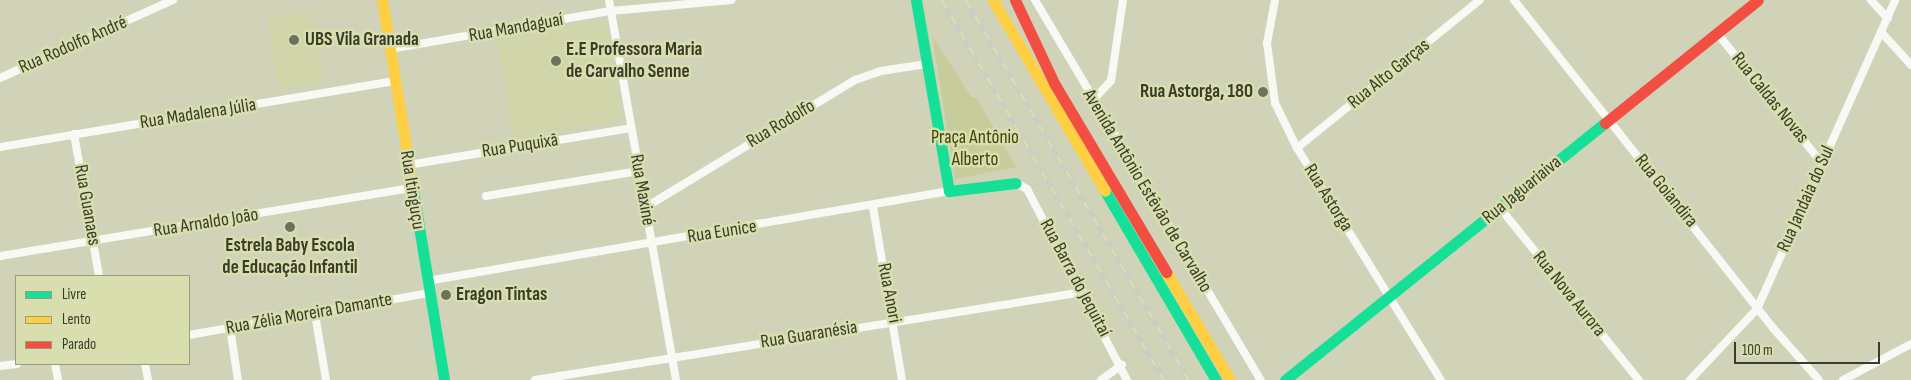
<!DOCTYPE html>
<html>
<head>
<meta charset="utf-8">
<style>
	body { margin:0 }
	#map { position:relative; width:1911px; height:380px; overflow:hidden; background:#d0d3b8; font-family:"Sofia Sans Condensed",sans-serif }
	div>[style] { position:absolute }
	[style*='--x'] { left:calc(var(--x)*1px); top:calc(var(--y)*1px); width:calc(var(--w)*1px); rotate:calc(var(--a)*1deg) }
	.built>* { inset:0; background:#d0d5aa }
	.green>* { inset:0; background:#c7cc9b }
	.street>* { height:8px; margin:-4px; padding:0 4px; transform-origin:4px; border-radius:4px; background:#f8f8f4 }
	.fast>* { height:11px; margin:-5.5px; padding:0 5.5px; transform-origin:5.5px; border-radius:5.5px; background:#16e098 }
	.slow>* { height:11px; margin:-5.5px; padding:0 5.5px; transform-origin:5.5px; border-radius:5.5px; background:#ffcf43 }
	.jam>* { height:11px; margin:-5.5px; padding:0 5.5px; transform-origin:5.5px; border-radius:5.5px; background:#f24e42 }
	.rail>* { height:5px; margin-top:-2.5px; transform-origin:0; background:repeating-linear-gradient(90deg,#d8dead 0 9px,#cccdc5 0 18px); box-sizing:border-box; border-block:1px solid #cccdc5 }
	.dots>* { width:14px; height:14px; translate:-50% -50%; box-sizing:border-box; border:2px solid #d8dead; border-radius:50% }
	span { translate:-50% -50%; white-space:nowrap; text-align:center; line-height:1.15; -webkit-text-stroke:5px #d8dead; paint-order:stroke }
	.street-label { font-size:19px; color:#3a3c29 }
	.poi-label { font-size:19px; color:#3a3c29; font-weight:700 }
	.left { translate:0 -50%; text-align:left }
	.right { translate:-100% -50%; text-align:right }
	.park-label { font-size:19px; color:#404407 }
	.legend { position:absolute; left:15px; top:275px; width:175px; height:90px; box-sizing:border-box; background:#d8dead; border:1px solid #999d78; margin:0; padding:6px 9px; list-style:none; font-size:15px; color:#3a3c29 }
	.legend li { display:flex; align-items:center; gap:10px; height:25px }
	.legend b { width:25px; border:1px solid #999d78 }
	.scale { position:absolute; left:1734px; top:342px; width:146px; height:22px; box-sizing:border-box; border:2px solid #3a3c29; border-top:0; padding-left:6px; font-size:15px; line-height:18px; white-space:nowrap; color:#3a3c29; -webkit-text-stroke:4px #d8dead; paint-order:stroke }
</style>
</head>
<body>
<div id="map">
	<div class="built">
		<i style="clip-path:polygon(312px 11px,324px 82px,279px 90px,267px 18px)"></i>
		<i style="clip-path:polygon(605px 21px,622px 119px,513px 137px,497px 40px)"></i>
	</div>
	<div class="green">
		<i style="clip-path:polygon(932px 35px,972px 98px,976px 97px,1016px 167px,955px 179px)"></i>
	</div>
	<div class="street">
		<i style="--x:609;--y:0;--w:386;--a:80"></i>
		<i style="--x:1035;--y:0;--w:442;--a:59.3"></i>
		<i style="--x:1275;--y:0;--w:44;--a:100.5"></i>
		<i style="--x:1267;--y:43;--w:61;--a:82.4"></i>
		<i style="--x:1275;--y:103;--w:50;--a:63.9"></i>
		<i style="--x:1297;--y:148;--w:273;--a:58.2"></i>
		<i style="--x:1514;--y:0;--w:418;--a:51.7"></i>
		<i style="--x:1773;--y:328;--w:69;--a:48.5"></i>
		<i style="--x:1871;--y:0;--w:25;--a:48"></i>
		<i style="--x:1717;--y:33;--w:167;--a:51.1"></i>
		<i style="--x:1882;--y:33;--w:43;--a:47.8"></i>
		<i style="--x:390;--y:49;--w:224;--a:-9.8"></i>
		<i style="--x:611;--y:11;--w:121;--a:-5.2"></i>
		<i style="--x:0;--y:78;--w:190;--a:-24.3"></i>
		<i style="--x:1093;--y:100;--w:26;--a:-47"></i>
		<i style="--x:1111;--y:81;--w:82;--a:-81.6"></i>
		<i style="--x:74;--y:134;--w:144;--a:80"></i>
		<i style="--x:0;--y:147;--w:400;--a:-9.5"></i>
		<i style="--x:1297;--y:148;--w:235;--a:-39"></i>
		<i style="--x:408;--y:165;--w:226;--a:-9.4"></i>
		<i style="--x:1016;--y:183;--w:13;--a:29"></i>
		<i style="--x:1027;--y:189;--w:216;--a:62.4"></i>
		<i style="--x:486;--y:196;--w:155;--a:-9.3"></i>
		<i style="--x:646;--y:207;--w:245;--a:-31.3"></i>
		<i style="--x:855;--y:80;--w:28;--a:-19"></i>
		<i style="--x:881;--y:71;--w:46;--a:-8.8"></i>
		<i style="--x:873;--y:207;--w:175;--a:80.5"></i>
		<i style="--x:1500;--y:208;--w:221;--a:51.1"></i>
		<i style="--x:0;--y:256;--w:418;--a:-9.4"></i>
		<i style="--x:427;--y:281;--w:530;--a:-9.78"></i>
		<i style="--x:315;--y:314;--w:67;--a:80.5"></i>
		<i style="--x:230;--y:328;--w:53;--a:81.3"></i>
		<i style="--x:189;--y:335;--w:245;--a:-9.9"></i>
		<i style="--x:55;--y:364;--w:16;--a:79"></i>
		<i style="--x:145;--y:364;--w:16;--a:79"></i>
		<i style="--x:0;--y:366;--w:17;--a:-7"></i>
		<i style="--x:535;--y:380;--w:555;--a:-9.12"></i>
		<i style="--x:1101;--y:380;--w:26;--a:-36"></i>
		<i style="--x:1690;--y:380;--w:98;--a:-46.7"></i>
		<i style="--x:1757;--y:309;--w:338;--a:-65.9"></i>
		<i style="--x:1843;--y:380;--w:77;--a:-27.9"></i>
	</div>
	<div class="fast">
		<i style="--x:916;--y:0;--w:194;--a:80.2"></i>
		<i style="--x:949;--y:191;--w:67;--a:-6.8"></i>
		<i style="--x:413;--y:190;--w:193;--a:80.7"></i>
		<i style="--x:1105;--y:191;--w:219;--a:59.6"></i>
		<i style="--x:1285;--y:380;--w:410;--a:-38.8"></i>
	</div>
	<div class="slow">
		<i style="--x:382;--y:0;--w:193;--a:80.7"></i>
		<i style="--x:993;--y:0;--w:221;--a:59.6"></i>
		<i style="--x:1166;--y:272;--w:126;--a:59.3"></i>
	</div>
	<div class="jam">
		<i style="--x:1015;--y:0;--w:92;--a:64.8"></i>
		<i style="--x:1054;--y:83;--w:220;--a:59.3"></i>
		<i style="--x:1605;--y:123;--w:196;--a:-38.8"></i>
	</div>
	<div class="rail">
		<i style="--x:942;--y:0;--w:440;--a:59.7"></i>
		<i style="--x:966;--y:0;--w:441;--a:59.6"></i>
	</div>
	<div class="dots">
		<i style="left:294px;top:40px;background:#6e715b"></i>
		<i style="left:556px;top:61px;background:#6e715b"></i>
		<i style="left:1263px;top:92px;background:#6e715b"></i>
		<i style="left:290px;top:227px;background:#6e715b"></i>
		<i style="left:446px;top:295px;background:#6e715b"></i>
	</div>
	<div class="street-label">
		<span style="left:516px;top:28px;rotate:-10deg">Rua Mandaguaí</span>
		<span style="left:73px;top:45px;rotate:-24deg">Rua Rodolfo André</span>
		<span style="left:1389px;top:74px;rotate:-39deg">Rua Alto Garças</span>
		<span style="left:1770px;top:98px;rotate:51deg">Rua Caldas Novas</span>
		<span style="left:198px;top:114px;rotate:-9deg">Rua Madalena Júlia</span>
		<span style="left:781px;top:124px;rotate:-31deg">Rua Rodolfo</span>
		<span style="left:520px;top:146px;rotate:-9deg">Rua Puquixã</span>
		<span style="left:412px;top:190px;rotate:81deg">Rua Itinguçu</span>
		<span style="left:642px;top:190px;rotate:80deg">Rua Maxiné</span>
		<span style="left:1522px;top:190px;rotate:-39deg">Rua Jaguariaiva</span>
		<span style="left:1147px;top:191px;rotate:59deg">Avenida Antônio Estêvão de Carvalho</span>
		<span style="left:1666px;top:191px;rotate:51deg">Rua Goiandira</span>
		<span style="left:1328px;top:198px;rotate:58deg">Rua Astorga</span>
		<span style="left:1806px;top:199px;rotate:-66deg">Rua Jandaia do Sul</span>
		<span style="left:87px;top:205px;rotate:80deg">Rua Guanaes</span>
		<span style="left:206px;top:223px;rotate:-9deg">Rua Arnaldo João</span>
		<span style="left:722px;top:232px;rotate:-9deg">Rua Eunice</span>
		<span style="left:1075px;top:278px;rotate:62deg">Rua Barra do Jequitaí</span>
		<span style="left:889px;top:293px;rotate:79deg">Rua Anori</span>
		<span style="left:1569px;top:294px;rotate:51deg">Rua Nova Aurora</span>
		<span style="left:309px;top:314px;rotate:-10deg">Rua Zélia Moreira Damante</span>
		<span style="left:809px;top:335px;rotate:-9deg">Rua Guaranésia</span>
	</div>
	<div class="poi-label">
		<span class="left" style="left:305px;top:40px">UBS Vila Granada</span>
		<span class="left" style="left:566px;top:61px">E.E Professora Maria<br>de Carvalho Senne</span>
		<span class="right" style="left:1253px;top:92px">Rua Astorga, 180</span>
		<span style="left:290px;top:257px">Estrela Baby Escola<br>de Educação Infantil</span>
		<span class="left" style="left:456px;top:295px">Eragon Tintas</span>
	</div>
	<div class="park-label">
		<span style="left:975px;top:149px">Praça Antônio<br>Alberto</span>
	</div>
	<ul class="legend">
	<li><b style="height:6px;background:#16e098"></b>Livre</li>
	<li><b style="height:6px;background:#ffcf43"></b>Lento</li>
	<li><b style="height:6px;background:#f24e42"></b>Parado</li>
	</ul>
	<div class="scale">100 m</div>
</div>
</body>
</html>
